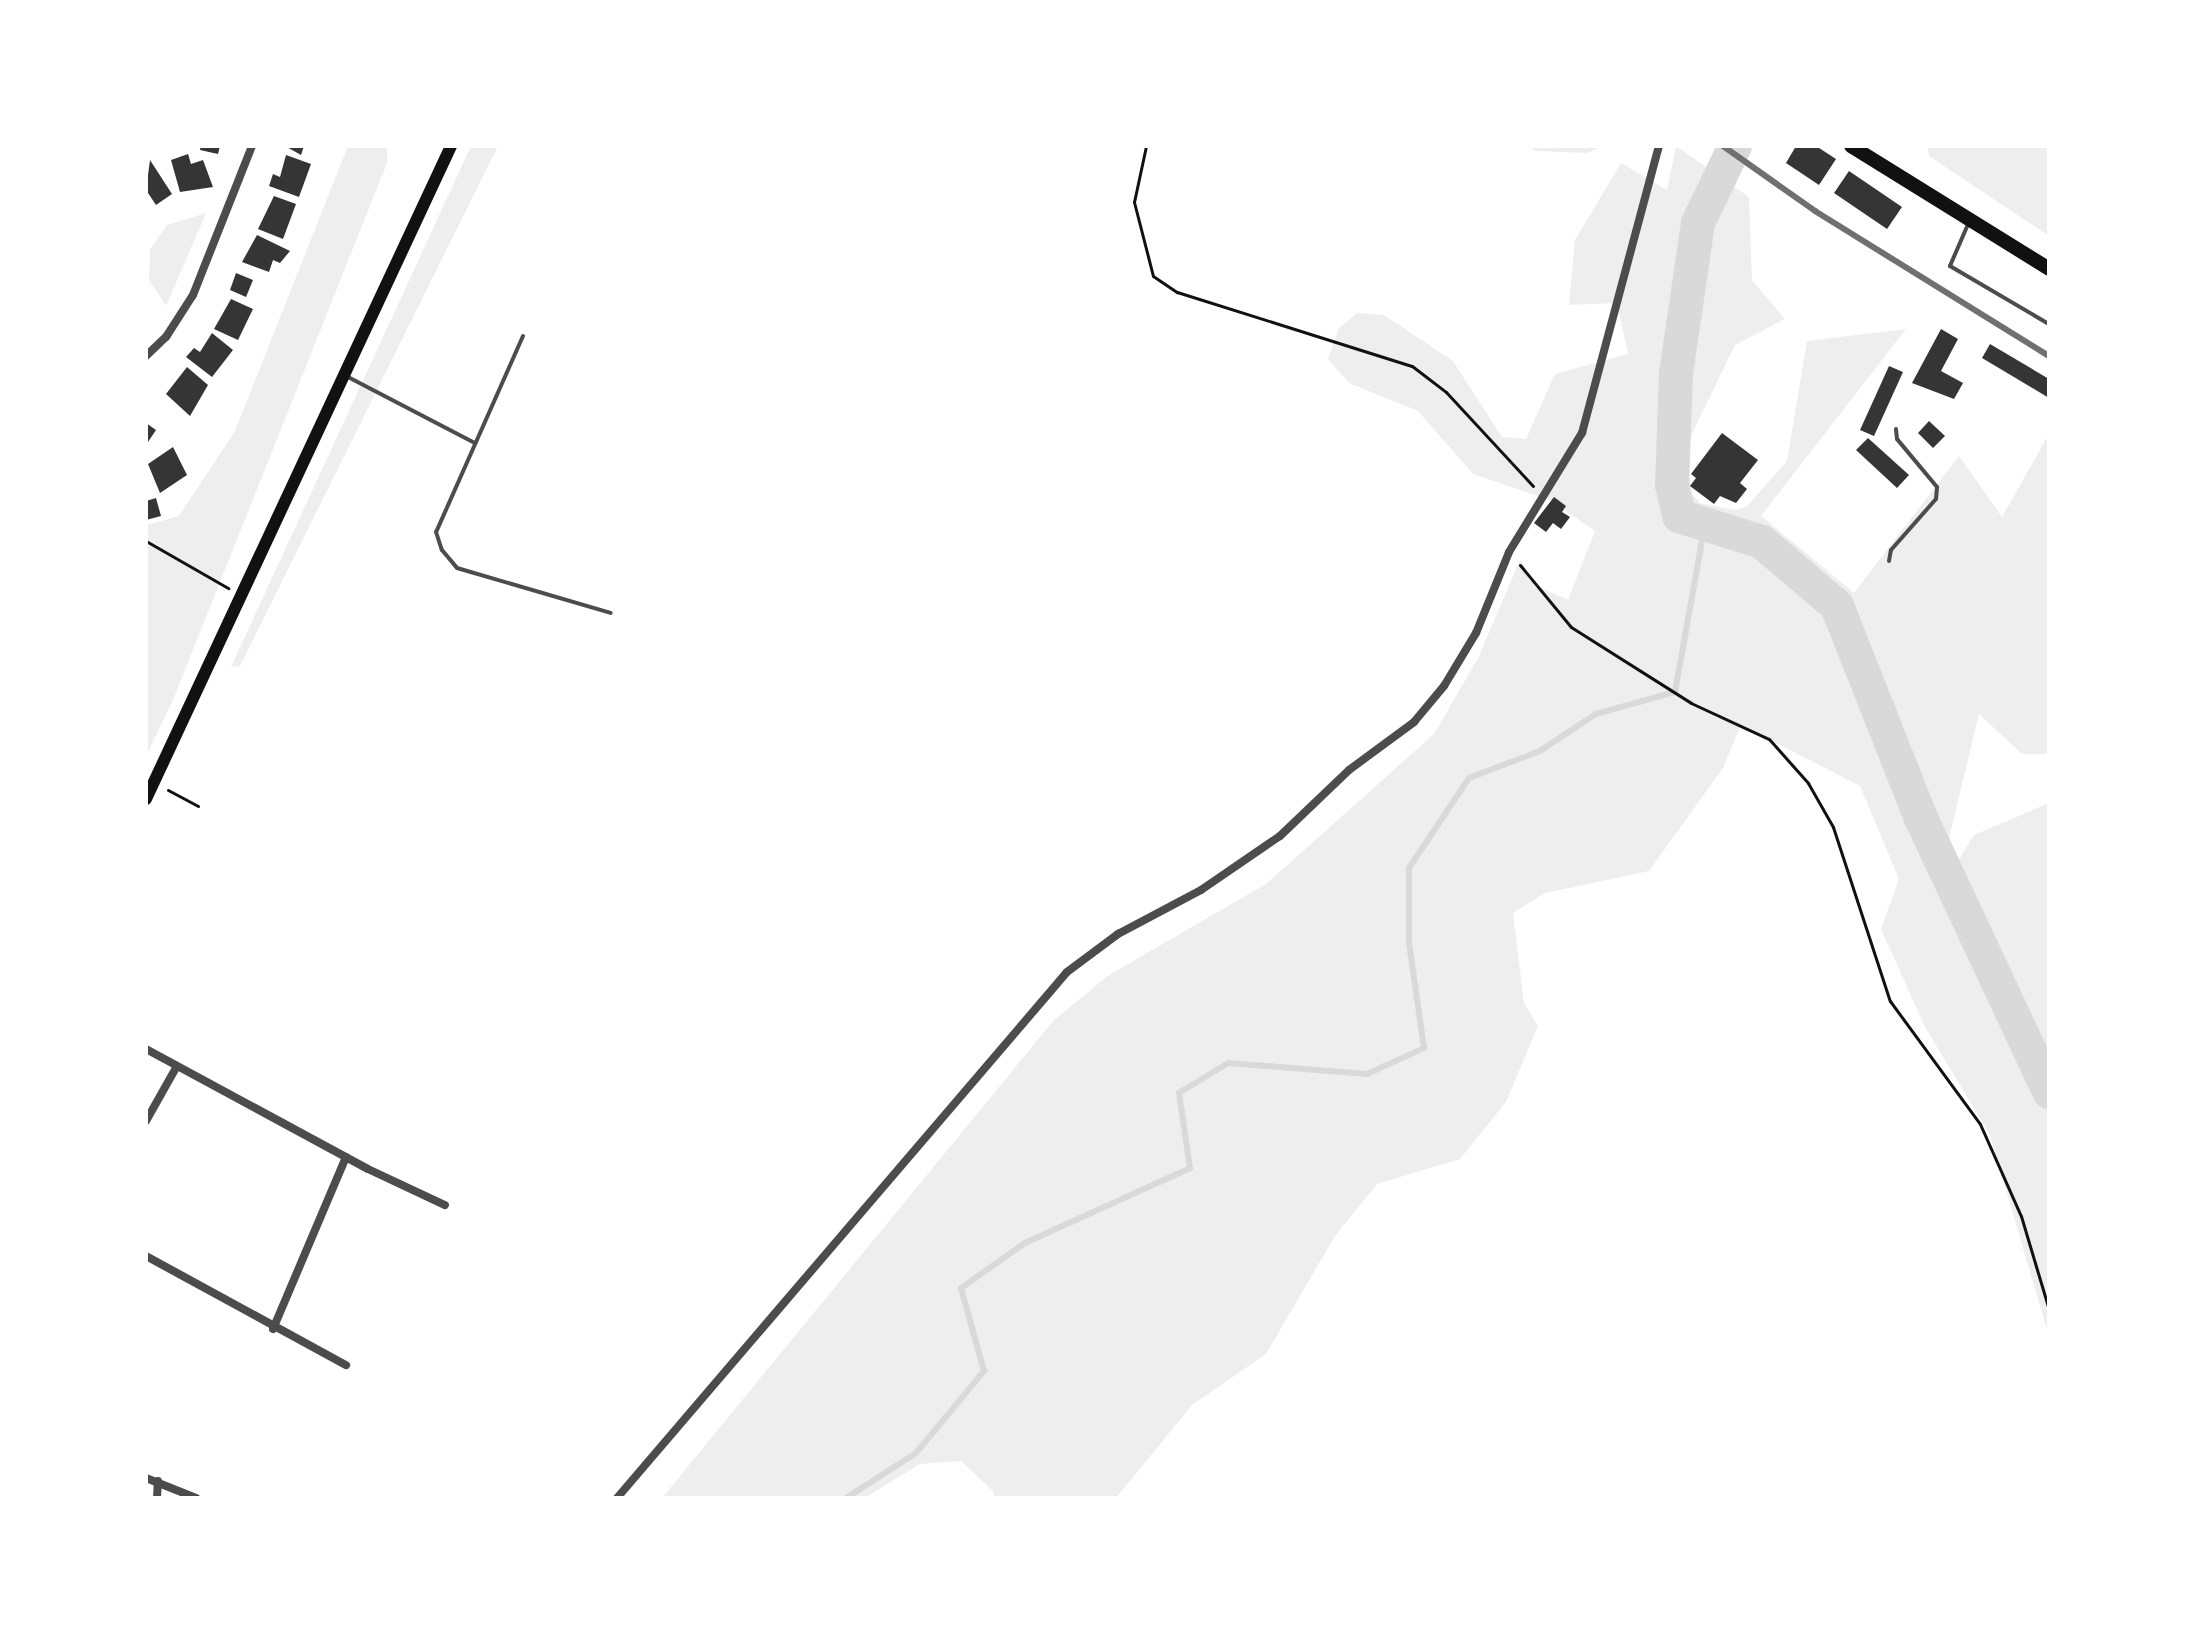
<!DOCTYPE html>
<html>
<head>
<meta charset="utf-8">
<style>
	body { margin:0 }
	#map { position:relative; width:2195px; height:1644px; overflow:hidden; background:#fff; font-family:"Zilla Slab",serif }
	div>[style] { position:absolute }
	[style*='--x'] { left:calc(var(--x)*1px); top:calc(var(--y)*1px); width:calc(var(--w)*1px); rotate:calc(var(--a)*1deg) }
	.green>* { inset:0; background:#eee }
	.stream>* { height:6px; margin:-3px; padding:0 3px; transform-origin:3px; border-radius:3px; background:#d9d9d9 }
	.river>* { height:34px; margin:-17px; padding:0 17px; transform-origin:17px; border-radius:17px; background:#d9d9d9 }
	.building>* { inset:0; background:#353535 }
	.path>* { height:3px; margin:-1.5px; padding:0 1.5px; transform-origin:1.5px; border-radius:1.5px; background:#111 }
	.service>* { height:4px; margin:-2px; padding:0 2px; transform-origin:2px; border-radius:2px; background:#4c4c4c }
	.minor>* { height:8px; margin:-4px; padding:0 4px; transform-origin:4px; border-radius:4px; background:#4c4c4c }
	.secondary>* { height:12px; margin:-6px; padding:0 6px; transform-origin:6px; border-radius:6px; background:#111 }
	.primary>* { height:14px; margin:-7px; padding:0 7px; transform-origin:7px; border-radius:7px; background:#111 }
	.rail>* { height:6px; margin:-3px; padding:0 3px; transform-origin:3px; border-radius:3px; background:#707070 }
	span { translate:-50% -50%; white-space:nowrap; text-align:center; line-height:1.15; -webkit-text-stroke:8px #fff; paint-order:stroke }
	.frame { position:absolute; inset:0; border:148px solid #fff; pointer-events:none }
</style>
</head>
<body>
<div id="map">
	<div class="green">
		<i style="clip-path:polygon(348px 146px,387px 146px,387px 163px,173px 700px,146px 756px,146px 525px,179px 516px,235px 431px)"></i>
		<i style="clip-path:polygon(471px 146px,498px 146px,240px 666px,231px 667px)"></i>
		<i style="clip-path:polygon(1527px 146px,1603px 146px,1587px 153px,1536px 151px)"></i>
		<i style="clip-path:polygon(1676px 146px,1749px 197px,1752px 280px,1785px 319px,1735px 345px,1686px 446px,1692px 494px,1700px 503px,1736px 510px,1747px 506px,1787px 461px,1807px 341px,1906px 329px,1761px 516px,1854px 593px,1959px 456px,2002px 517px,2049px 434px,2049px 754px,2022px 754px,1979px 714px,1943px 863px,2049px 1098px,2049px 1337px,1990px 1135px,1925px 1027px,1881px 929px,1899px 879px,1860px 786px,1741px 725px,1723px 768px,1649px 871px,1545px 893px,1513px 913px,1524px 1003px,1538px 1026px,1506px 1102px,1460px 1159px,1377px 1184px,1335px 1236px,1266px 1354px,1192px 1405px,1116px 1498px,994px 1498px,993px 1491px,961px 1461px,920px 1464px,865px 1498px,662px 1498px,1054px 1020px,1109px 975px,1266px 884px,1434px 734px,1478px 658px,1520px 560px,1537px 586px,1568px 600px,1595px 531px,1552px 501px,1473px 474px,1418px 411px,1349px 383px,1328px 359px,1339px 328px,1357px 313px,1384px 315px,1453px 361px,1502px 437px,1526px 439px,1555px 374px,1628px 354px,1617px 303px,1569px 305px,1575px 240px,1621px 163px,1667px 190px)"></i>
		<i style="clip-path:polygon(1927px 146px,2049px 146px,2049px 236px,1929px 156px)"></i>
		<i style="clip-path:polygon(206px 213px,166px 306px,149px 280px,150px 250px,167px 225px)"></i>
		<i style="clip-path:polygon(2049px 803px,2049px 1054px,1951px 872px,1974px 835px)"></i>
	</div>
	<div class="stream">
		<i style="--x:846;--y:1498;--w:83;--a:-32.7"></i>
		<i style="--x:916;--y:1453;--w:107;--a:-50.3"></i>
		<i style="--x:984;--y:1371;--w:86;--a:-105.5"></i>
		<i style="--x:961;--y:1288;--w:78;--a:-35.1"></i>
		<i style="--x:1025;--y:1243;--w:181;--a:-24.4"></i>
		<i style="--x:1190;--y:1168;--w:76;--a:-98.3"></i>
		<i style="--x:1179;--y:1093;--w:57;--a:-31.5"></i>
		<i style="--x:1228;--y:1063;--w:139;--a:4.5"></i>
		<i style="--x:1367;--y:1074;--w:63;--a:-24.5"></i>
		<i style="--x:1424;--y:1048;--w:106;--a:-98.1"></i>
		<i style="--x:1409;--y:943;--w:75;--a:-90"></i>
		<i style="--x:1409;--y:868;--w:108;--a:-56.3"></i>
		<i style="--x:1469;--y:778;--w:76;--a:-20.8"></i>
		<i style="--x:1540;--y:751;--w:67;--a:-33.5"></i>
		<i style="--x:1596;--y:714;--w:82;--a:-15.6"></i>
		<i style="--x:1675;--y:692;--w:171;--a:-79.9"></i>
	</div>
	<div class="river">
		<i style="--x:1735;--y:146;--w:85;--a:115.7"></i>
		<i style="--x:1698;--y:223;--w:152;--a:98.3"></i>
		<i style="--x:1676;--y:373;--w:112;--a:92"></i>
		<i style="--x:1672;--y:485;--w:32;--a:77"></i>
		<i style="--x:1679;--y:516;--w:87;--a:17.4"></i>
		<i style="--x:1762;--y:542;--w:99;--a:40.5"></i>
		<i style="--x:1837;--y:606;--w:226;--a:68.4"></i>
		<i style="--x:1920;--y:816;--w:305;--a:64.9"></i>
	</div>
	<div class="building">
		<i style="clip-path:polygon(201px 146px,220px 146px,218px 154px,200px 150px)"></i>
		<i style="clip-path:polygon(285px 146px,304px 146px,301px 155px)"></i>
		<i style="clip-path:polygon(1796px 146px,1816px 146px,1836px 159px,1819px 185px,1786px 163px)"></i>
		<i style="clip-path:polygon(188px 154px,191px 164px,203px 160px,213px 187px,180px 192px,171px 160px)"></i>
		<i style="clip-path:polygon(286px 155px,311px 164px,299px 197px,269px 186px,273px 174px,280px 177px)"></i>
		<i style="clip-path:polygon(150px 160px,172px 194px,156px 205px,146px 190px)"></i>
		<i style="clip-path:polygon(1849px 171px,1902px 207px,1887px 229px,1834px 193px)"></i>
		<i style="clip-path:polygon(274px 196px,296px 204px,283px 239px,258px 229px)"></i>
		<i style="clip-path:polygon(257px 235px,290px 251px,280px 263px,273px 260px,269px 272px,242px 262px)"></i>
		<i style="clip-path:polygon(236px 273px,253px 280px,246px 297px,230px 290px)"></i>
		<i style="clip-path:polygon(231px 299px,253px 309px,238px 340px,214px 329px)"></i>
		<i style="clip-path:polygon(1941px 329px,1958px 339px,1941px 371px,1963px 383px,1954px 399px,1912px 383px)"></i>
		<i style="clip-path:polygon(212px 333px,233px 350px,212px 377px,186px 357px,194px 348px,200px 352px)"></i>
		<i style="clip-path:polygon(1990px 344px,2049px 379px,2049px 398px,1982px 358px)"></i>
		<i style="clip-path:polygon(1889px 366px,1903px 372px,1874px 436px,1860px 430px)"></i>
		<i style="clip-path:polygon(187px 367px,208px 385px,190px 416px,166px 394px)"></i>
		<i style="clip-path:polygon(1929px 421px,1945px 436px,1933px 448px,1918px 433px)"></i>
		<i style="clip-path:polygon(146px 423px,156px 430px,146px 445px)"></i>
		<i style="clip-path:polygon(1722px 433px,1758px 460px,1740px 483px,1747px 489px,1736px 503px,1720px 496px,1714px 504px,1690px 486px,1696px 478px,1691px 474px)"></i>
		<i style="clip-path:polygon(1868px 438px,1909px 475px,1897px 488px,1856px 450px)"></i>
		<i style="clip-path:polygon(173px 447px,187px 475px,160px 493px,148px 464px)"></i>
		<i style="clip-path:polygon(1554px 497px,1566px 506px,1562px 512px,1570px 517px,1561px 529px,1553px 523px,1546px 532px,1534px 523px)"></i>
		<i style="clip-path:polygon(156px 498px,161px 516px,146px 520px,146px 501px)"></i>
	</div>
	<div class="path">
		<i style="--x:1146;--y:146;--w:57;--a:102.1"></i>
		<i style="--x:1134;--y:202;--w:76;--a:75.6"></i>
		<i style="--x:1153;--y:276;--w:29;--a:34"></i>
		<i style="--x:1177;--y:292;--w:246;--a:17.5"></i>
		<i style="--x:1412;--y:366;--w:43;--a:37.4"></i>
		<i style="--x:1446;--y:392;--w:128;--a:47.2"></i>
		<i style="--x:146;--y:541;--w:95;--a:29.8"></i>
		<i style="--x:1520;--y:565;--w:80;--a:50.6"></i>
		<i style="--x:1571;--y:627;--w:142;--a:32.3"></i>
		<i style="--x:1691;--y:703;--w:86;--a:24.8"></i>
		<i style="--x:1769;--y:739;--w:59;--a:48.4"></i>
		<i style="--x:1808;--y:783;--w:51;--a:60.4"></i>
		<i style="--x:1833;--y:827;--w:183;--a:71.9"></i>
		<i style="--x:1890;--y:1001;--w:152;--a:53.8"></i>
		<i style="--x:1980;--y:1124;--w:101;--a:66"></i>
		<i style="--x:2021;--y:1216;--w:98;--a:73.4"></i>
		<i style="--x:168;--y:790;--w:34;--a:28"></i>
	</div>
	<div class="service">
		<i style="--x:1969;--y:222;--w:48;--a:113.4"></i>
		<i style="--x:1950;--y:266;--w:115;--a:30.4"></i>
		<i style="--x:523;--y:336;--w:214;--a:113.9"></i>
		<i style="--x:436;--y:532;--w:19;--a:72"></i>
		<i style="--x:442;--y:550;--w:23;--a:50"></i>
		<i style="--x:457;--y:568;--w:160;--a:16.3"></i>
		<i style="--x:348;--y:377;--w:143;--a:27.5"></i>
		<i style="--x:2049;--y:503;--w:70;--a:90"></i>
		<i style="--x:1889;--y:561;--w:11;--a:-80"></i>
		<i style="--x:1891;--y:550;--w:68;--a:-48.6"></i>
		<i style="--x:1936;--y:499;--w:12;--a:-85"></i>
		<i style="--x:1937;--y:487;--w:62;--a:-129.8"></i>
		<i style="--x:1897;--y:439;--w:10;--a:-96"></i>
	</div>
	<div class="minor">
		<i style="--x:146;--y:356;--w:28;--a:-44"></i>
		<i style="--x:166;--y:337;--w:50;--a:-57.3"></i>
		<i style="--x:193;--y:295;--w:160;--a:-68.4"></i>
		<i style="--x:146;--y:1049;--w:252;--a:28.4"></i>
		<i style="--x:368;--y:1169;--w:85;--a:25.1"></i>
		<i style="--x:146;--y:1121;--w:63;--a:-60.6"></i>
		<i style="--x:146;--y:1256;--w:228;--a:28.6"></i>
		<i style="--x:273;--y:1329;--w:187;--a:-67"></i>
		<i style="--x:146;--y:1478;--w:54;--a:21.8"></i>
		<i style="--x:157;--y:1498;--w:17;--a:-87"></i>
		<i style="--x:617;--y:1498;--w:692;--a:-49.45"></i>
		<i style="--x:1067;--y:972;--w:64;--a:-36.7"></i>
		<i style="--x:1118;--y:934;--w:94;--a:-27.9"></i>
		<i style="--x:1201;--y:890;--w:96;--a:-34.4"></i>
		<i style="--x:1280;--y:836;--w:95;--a:-43.7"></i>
		<i style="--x:1349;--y:770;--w:81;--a:-36.4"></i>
		<i style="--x:1414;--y:722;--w:47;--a:-50.2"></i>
		<i style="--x:1444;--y:686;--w:62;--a:-58.9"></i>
		<i style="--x:1476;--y:633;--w:87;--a:-67.8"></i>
		<i style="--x:1509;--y:552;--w:140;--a:-58.5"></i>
		<i style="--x:1582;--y:433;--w:297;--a:-75"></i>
	</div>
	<div class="secondary">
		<i style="--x:146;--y:799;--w:721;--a:-64.96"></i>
	</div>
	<div class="primary">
		<i style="--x:1851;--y:146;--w:233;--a:31.8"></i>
	</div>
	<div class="rail">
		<i style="--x:1723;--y:146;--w:113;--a:35.2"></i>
		<i style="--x:1815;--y:211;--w:275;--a:31.8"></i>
	</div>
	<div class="frame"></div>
</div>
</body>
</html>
